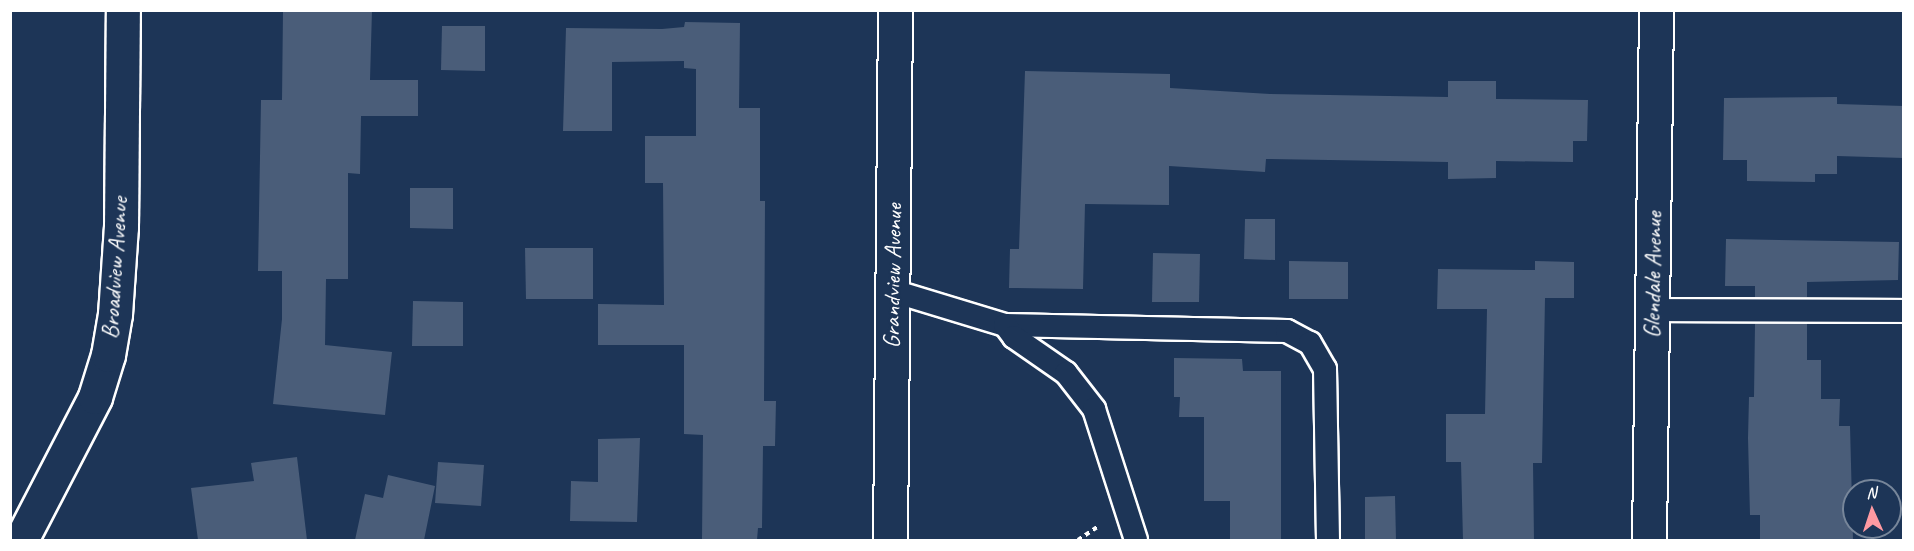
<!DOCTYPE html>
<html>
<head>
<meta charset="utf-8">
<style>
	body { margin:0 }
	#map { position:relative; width:1914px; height:551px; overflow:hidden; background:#1d3557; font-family:Caveat,sans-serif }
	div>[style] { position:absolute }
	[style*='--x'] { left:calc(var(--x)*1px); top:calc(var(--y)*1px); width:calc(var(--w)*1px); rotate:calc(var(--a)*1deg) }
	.building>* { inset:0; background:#4a5d79 }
	.path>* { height:4px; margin-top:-2px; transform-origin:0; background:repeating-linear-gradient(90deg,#fff 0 4.5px,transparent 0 9px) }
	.roads { filter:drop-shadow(2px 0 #fff) drop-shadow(-2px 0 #fff) drop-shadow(0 2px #fff) drop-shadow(0 -2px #fff) }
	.service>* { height:22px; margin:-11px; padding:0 11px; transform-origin:11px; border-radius:11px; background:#1d3557 }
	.minor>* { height:33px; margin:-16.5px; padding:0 16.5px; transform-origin:16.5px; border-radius:16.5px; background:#1d3557 }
	.secondary>* { height:33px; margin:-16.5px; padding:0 16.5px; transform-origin:16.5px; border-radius:16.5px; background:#1d3557 }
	span { translate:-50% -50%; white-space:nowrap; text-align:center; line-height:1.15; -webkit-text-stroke:4.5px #1d3557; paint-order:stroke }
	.street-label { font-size:24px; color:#fff }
	.frame { position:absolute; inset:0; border:12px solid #fff; pointer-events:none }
	.north { position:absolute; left:1842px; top:479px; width:60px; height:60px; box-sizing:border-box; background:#1d3557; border:2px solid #77869a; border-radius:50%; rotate:357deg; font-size:16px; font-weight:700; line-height:24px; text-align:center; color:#fff }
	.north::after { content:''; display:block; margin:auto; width:21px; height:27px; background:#ff9aa2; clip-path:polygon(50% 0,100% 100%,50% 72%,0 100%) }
</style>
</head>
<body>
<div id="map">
	<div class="building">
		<i style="clip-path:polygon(283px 10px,372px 10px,370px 80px,418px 80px,418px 116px,361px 116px,360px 174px,348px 173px,348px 279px,326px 279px,325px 345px,392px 352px,385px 415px,273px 404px,282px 319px,282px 271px,258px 271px,261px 100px,282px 100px)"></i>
		<i style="clip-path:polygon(685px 22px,740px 23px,739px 108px,760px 108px,760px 201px,765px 201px,764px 401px,776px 401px,775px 446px,763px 446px,762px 528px,758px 528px,757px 540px,702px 540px,703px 435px,684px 434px,684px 345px,598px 345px,598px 304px,664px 305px,663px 183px,645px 183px,645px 136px,696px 136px,696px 69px,684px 68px,684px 61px,612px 62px,612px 131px,563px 131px,566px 28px,662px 29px,684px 27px)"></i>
		<i style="clip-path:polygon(442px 26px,485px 26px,485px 71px,441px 70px)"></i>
		<i style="clip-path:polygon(1025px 71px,1170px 74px,1170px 88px,1270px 94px,1448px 97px,1448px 81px,1496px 81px,1496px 99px,1588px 100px,1587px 141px,1573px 141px,1573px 162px,1496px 161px,1496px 178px,1448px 179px,1448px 162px,1266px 159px,1265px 172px,1169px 166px,1169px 205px,1085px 204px,1083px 289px,1009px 288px,1010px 249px,1019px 249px)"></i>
		<i style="clip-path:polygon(1837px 97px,1837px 104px,1904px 106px,1904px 158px,1837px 156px,1837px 174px,1815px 174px,1815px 182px,1747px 181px,1747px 160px,1723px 160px,1724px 98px)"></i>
		<i style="clip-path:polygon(410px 188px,453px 188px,453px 229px,410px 228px)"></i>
		<i style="clip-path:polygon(1245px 219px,1275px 219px,1275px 260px,1244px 259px)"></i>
		<i style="clip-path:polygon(1726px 239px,1899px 242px,1898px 280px,1807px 282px,1807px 297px,1755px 297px,1755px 286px,1725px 286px)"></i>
		<i style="clip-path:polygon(525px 248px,593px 248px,593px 299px,526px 299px)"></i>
		<i style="clip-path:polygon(1153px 253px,1200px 254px,1199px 302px,1152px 302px)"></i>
		<i style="clip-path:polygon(1289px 261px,1348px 262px,1348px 299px,1289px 299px)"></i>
		<i style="clip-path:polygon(1535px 261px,1574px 262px,1574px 298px,1545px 298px,1542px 463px,1533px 463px,1534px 540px,1463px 540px,1461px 462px,1446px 462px,1446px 414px,1485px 414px,1487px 309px,1437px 309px,1438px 269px,1535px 270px)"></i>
		<i style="clip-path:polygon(413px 301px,463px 302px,463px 346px,412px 346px)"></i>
		<i style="clip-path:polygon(1755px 324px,1807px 324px,1807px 360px,1821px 360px,1821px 399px,1840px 399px,1839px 426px,1850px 426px,1853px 540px,1760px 540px,1760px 515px,1750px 515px,1748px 438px,1749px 397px,1754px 397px)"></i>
		<i style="clip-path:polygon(1174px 358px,1242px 359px,1243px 371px,1281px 371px,1281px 540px,1230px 540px,1230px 501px,1204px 501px,1204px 417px,1179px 417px,1180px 397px,1174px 397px)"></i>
		<i style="clip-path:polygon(640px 438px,637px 522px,570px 521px,571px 481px,598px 482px,598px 439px)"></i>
		<i style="clip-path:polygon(297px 457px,307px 540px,198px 540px,191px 488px,254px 481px,251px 463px)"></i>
		<i style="clip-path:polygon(438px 462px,484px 465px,481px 506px,435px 503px)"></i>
		<i style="clip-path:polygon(388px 475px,435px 486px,424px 540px,355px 540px,365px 494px,383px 498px)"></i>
		<i style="clip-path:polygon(1395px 496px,1396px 540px,1365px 540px,1365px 497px)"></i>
	</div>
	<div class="path">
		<i style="--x:1078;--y:540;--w:25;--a:-34"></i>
	</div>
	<div class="roads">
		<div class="service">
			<i style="--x:893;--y:291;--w:117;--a:16.9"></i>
			<i style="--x:1005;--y:325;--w:282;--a:1.2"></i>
			<i style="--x:1287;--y:331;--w:26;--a:28"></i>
			<i style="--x:1310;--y:343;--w:30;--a:60"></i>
			<i style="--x:1325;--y:369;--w:171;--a:89"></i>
			<i style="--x:1652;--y:310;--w:252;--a:0.2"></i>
			<i style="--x:1005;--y:325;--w:15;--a:53"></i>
			<i style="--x:1014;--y:337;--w:63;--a:34.7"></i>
			<i style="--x:1066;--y:373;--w:46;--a:52.1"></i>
			<i style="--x:1094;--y:409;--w:138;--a:72.2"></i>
		</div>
		<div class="minor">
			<i style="--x:21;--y:540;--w:161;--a:-62.6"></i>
			<i style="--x:95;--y:397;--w:44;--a:-72.8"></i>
			<i style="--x:108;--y:355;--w:42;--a:-80.3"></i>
			<i style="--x:115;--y:314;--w:87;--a:-86.1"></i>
			<i style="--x:121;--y:227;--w:217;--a:-89.5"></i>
			<i style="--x:1649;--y:540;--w:530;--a:-89.24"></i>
		</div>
		<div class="secondary">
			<i style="--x:890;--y:540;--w:530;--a:-89.46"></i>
		</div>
	</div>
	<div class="street-label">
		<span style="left:115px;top:268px;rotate:-86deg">Broadview Avenue</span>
		<span style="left:1653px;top:275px;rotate:-89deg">Glendale Avenue</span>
		<span style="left:893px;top:276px;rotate:-89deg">Grandview Avenue</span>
	</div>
	<div class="frame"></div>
	<div class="north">N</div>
</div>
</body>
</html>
